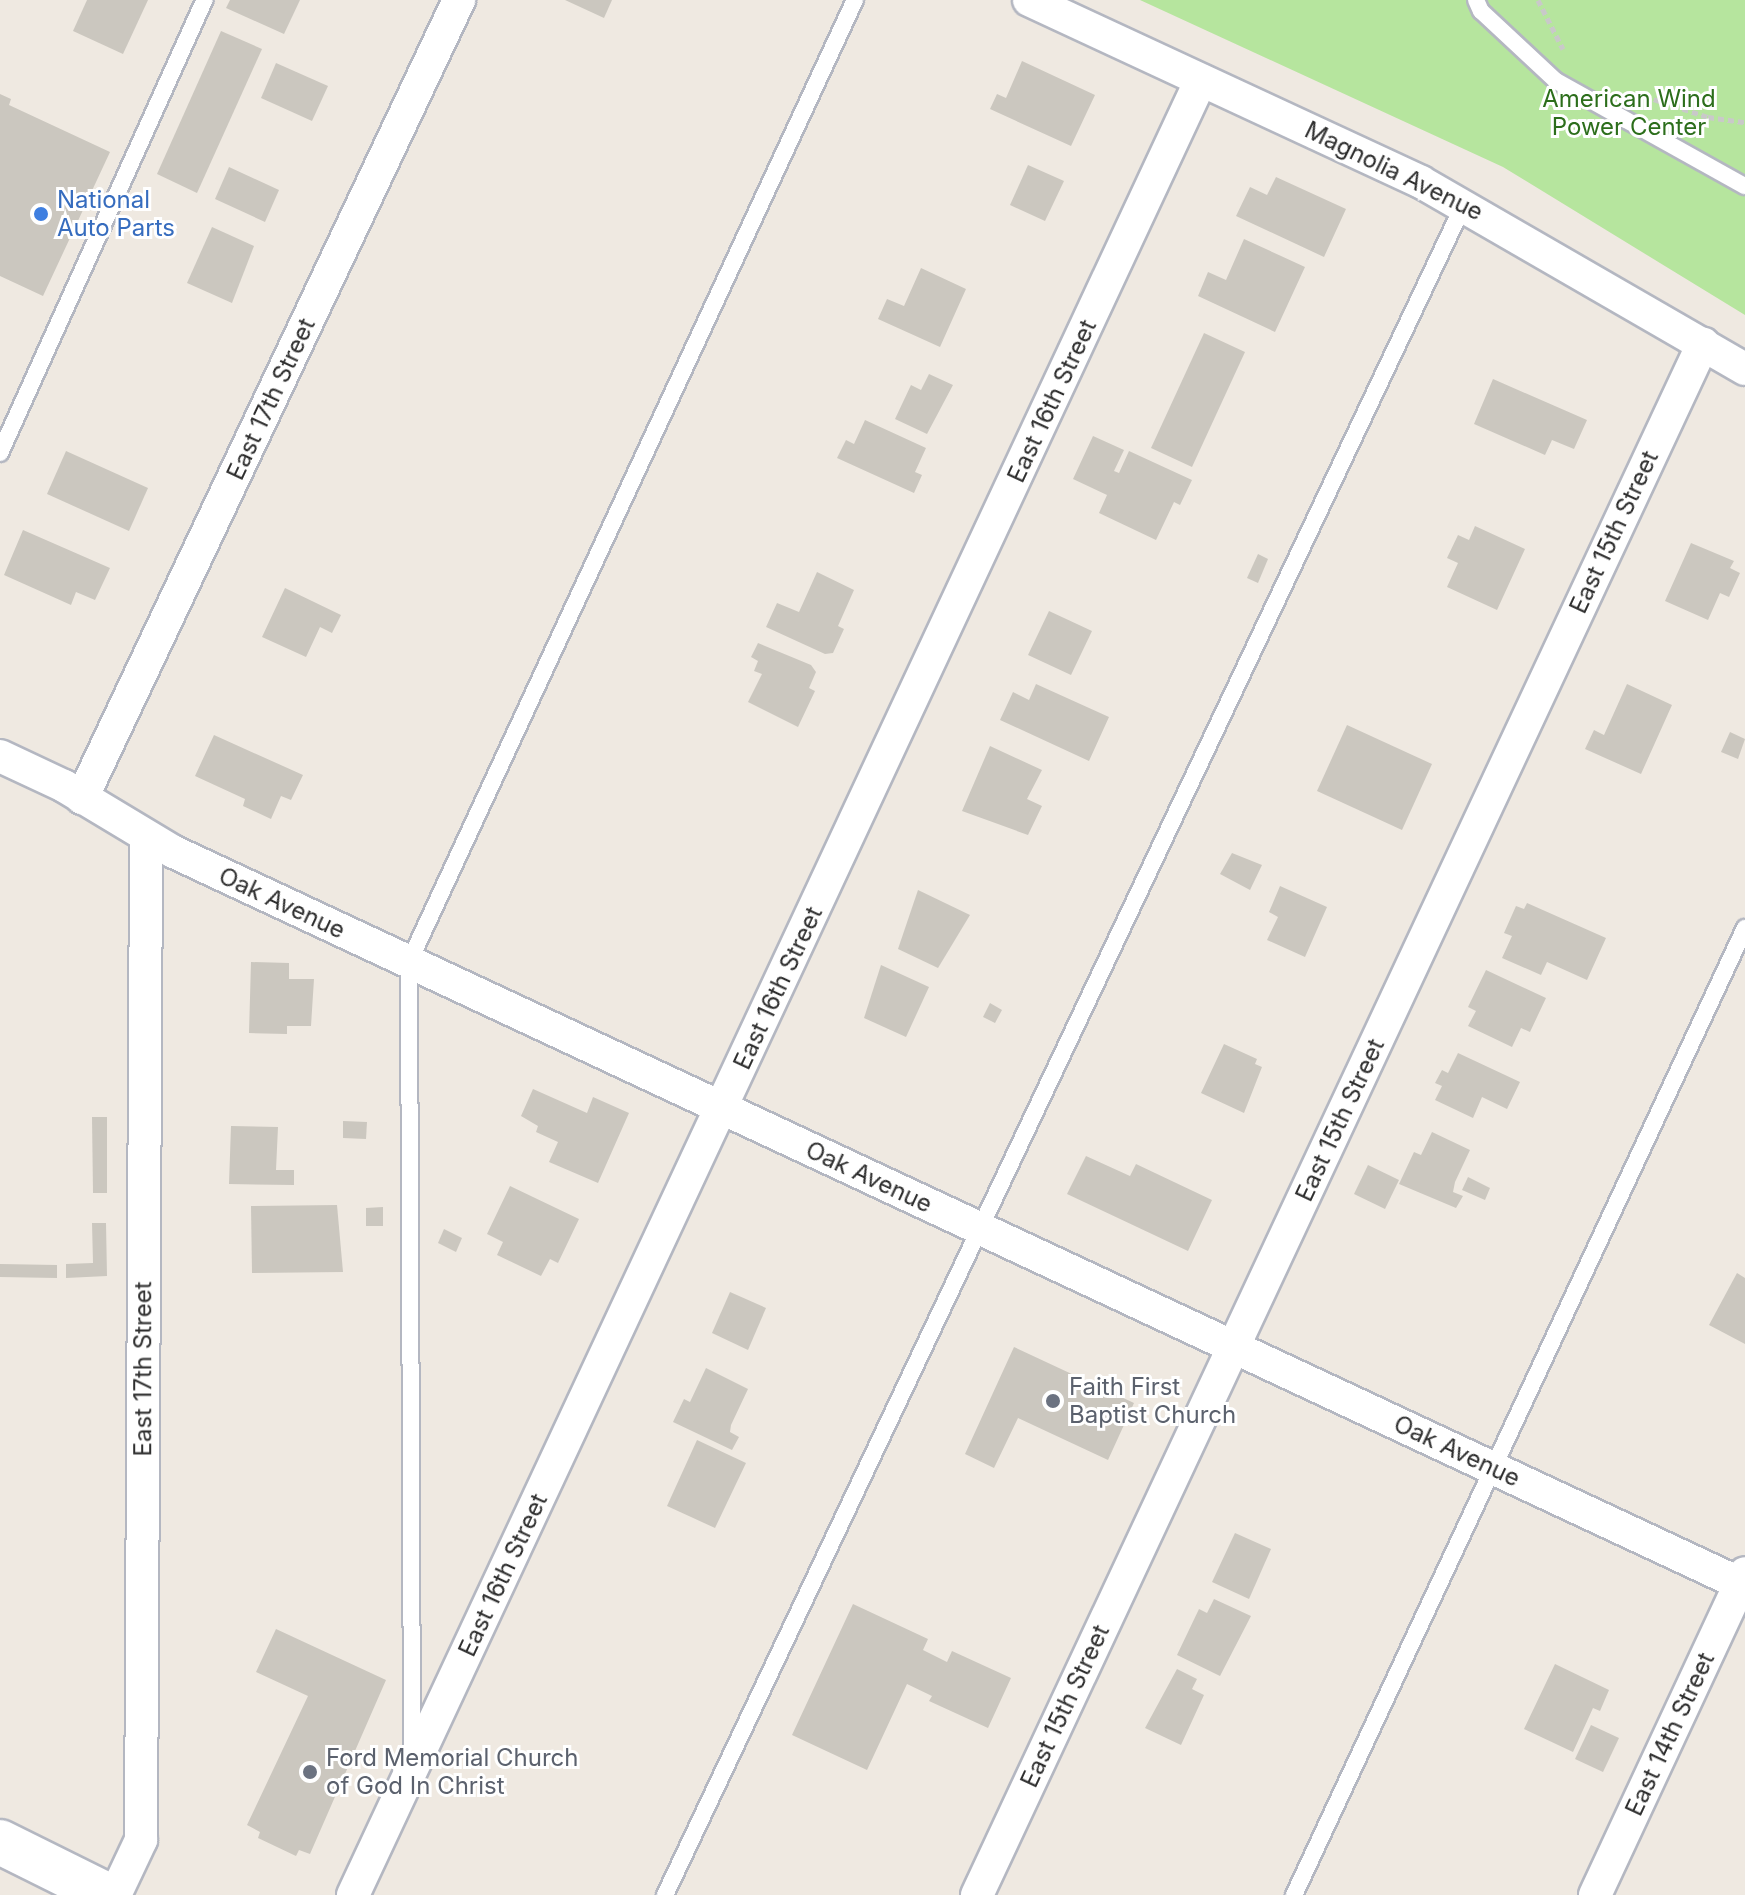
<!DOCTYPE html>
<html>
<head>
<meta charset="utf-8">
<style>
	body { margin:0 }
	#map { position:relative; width:1745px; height:1895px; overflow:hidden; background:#efe9e1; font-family:Inter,sans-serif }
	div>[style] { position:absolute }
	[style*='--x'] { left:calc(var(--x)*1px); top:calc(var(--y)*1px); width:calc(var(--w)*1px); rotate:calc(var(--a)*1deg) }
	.green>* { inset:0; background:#b6e59e }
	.building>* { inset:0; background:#cbc7bf }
	.path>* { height:5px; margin-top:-2.5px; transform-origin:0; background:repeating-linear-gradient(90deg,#c9c9c9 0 6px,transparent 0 10px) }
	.roads { filter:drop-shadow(2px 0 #b4b7c1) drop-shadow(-2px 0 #b4b7c1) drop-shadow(0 2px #b4b7c1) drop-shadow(0 -2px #b4b7c1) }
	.service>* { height:16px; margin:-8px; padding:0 8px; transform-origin:8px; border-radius:8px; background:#fff }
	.minor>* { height:32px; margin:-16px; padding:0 16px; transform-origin:16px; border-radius:16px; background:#fff }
	.secondary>* { height:44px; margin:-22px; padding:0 22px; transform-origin:22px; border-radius:22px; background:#fff }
	.dots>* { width:22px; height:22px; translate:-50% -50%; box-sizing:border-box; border:4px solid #fff; border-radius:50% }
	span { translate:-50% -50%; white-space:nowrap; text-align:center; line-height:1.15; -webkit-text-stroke:6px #fff; paint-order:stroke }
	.park-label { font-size:24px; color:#2c6e1b }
	.street-label { font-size:24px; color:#2e2e2e }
	.shop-label { font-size:24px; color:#366cbe }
	.left { translate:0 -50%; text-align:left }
	.worship-label { font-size:24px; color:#5b616d }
</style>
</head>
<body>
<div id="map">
	<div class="green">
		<i style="clip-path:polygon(1140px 0,1745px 0,1745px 315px,1503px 167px)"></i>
	</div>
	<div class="building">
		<i style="clip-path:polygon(87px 0,148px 0,123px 54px,73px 31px)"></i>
		<i style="clip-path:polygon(230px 0,300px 0,284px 34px,226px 8px)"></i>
		<i style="clip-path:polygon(565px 0,612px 0,604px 18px)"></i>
		<i style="clip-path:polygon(221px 31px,262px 49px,197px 193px,157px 174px)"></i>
		<i style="clip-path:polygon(1022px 61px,1095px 95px,1071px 146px,990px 109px,997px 94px,1006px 98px)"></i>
		<i style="clip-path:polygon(276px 63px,328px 86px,312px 121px,261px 98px)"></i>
		<i style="clip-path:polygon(0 94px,11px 99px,9px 105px,110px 152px,43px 296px,0 276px)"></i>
		<i style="clip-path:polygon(1028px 165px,1064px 181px,1045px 221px,1010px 205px)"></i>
		<i style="clip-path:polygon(229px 167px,279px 190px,265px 222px,215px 199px)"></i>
		<i style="clip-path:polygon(1276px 177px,1346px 209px,1324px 257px,1236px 216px,1250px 187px,1267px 195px)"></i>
		<i style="clip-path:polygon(212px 227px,254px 246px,232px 303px,187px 283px)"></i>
		<i style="clip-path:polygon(1244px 239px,1305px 267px,1275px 332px,1198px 296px,1208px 272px,1226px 280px)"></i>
		<i style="clip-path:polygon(921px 268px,966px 289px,940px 347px,878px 319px,887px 299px,904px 306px)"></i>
		<i style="clip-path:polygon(1204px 333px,1245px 352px,1192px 467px,1151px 448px)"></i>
		<i style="clip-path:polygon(929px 374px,953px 385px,927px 434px,895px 419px,911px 385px,921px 390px)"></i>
		<i style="clip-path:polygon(1493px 379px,1587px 420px,1574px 449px,1552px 440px,1545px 455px,1474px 424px)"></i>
		<i style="clip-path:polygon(865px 420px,926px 448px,915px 472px,922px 475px,914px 493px,837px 458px,846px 440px,854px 444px)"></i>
		<i style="clip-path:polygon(1093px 436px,1124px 450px,1114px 471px,1119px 473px,1129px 451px,1192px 480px,1180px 505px,1174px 502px,1156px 540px,1099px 513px,1107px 495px,1073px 479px)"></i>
		<i style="clip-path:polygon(66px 451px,148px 488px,129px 531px,47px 494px)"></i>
		<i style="clip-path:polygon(1475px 526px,1525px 549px,1497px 610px,1447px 587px,1458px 563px,1447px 558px,1458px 535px,1469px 540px)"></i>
		<i style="clip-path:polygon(23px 530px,110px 568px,95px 600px,76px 592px,71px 605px,4px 575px)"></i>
		<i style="clip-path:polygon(1691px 543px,1734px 561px,1730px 568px,1740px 573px,1729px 597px,1720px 593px,1708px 620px,1665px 601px)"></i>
		<i style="clip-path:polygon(1258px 554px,1268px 559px,1258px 583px,1247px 578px)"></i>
		<i style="clip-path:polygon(817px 572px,854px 590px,838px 626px,844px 629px,833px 653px,825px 654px,766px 627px,777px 603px,799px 612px)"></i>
		<i style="clip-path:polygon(285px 588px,341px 615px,332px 633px,320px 627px,306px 657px,262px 637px)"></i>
		<i style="clip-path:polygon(1049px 611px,1092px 631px,1071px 675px,1028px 655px)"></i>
		<i style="clip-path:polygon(758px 643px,811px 665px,816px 672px,809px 688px,815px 691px,798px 727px,748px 702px,762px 674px,754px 671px,758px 661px,751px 657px)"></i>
		<i style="clip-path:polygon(1036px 684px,1109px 717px,1089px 761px,1000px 720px,1013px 692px,1029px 700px)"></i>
		<i style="clip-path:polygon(1627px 684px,1672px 705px,1641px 774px,1585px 749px,1594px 730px,1604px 735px)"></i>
		<i style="clip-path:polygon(1347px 725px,1432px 764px,1402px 830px,1317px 791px)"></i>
		<i style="clip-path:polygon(1730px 732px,1745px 739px,1738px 759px,1721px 752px)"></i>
		<i style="clip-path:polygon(214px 735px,303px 775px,291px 800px,281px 796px,271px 819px,243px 806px,245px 799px,195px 776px)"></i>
		<i style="clip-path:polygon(990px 746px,1042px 770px,1027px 799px,1042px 806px,1028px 835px,962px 811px)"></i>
		<i style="clip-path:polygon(1232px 853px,1262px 865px,1250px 890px,1220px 874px)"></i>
		<i style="clip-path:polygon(1280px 886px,1327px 907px,1305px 957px,1267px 940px,1278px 917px,1269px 912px)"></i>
		<i style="clip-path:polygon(918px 890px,970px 915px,938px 968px,898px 949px)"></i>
		<i style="clip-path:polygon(1527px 903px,1606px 938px,1587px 980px,1547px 962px,1541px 975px,1502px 958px,1512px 936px,1504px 933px,1516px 906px,1524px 909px)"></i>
		<i style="clip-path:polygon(251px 962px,289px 963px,289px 979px,314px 979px,311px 1026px,287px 1026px,287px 1034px,249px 1033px)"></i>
		<i style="clip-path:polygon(881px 965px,929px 987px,906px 1037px,864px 1018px)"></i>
		<i style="clip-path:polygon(1486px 970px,1546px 998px,1530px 1032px,1521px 1028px,1512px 1047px,1468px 1026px,1476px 1011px,1468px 1007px)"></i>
		<i style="clip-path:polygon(990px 1003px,1002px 1010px,995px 1023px,983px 1017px)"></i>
		<i style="clip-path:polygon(1224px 1044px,1257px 1059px,1255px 1064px,1262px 1067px,1244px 1113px,1201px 1093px)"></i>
		<i style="clip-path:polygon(1458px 1053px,1520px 1082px,1507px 1109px,1482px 1097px,1473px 1118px,1435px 1100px,1442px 1086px,1435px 1083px,1442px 1070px,1448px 1073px)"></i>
		<i style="clip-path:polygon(533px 1089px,587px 1113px,593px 1097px,629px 1113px,598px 1183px,549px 1162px,558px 1142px,536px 1132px,538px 1126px,521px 1116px)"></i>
		<i style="clip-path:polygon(92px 1117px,107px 1117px,107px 1193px,93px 1193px)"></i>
		<i style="clip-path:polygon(343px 1121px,367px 1122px,366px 1139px,343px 1138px)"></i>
		<i style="clip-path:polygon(231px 1126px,278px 1127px,276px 1170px,294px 1170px,294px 1185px,229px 1184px)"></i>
		<i style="clip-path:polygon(1432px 1132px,1470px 1150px,1455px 1182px,1453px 1192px,1463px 1196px,1456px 1208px,1399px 1184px,1414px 1152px,1421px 1155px)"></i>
		<i style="clip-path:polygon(1086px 1156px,1130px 1176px,1136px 1164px,1212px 1200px,1188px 1251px,1067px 1194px)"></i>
		<i style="clip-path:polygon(1368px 1165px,1399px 1180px,1385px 1209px,1354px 1194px)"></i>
		<i style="clip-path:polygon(1468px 1177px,1490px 1188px,1485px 1200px,1462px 1190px)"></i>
		<i style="clip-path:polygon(510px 1186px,579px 1219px,558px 1263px,550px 1259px,541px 1276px,497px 1255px,503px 1242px,487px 1234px)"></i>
		<i style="clip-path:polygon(337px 1205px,343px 1272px,252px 1273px,251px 1206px)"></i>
		<i style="clip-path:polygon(383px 1207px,383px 1226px,366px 1226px,366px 1208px)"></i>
		<i style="clip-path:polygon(92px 1223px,106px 1223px,107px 1276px,66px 1278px,66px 1264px,93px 1263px)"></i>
		<i style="clip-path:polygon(444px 1229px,462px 1238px,456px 1252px,438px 1243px)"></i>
		<i style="clip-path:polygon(0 1264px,57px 1265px,57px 1278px,0 1277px)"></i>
		<i style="clip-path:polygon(1737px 1273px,1745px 1278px,1745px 1344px,1709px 1325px)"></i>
		<i style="clip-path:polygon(730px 1292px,766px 1308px,748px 1350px,712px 1333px)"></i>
		<i style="clip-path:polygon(1014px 1347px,1134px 1403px,1108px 1460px,1018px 1418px,994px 1468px,965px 1454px)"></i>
		<i style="clip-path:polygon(706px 1368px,748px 1389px,731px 1425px,730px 1432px,739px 1437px,732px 1450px,673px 1422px,684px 1399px,690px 1402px)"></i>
		<i style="clip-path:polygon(697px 1440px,746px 1463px,715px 1528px,667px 1506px)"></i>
		<i style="clip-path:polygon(1235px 1533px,1271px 1549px,1249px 1599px,1212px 1582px)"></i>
		<i style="clip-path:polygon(1214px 1599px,1251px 1616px,1220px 1676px,1177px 1655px,1199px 1609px,1207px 1613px)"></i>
		<i style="clip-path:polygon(853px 1604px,928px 1639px,923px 1650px,947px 1662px,952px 1651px,1011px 1678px,988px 1728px,929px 1701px,932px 1696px,907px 1684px,867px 1770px,792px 1735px)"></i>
		<i style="clip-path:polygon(276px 1629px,386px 1680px,310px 1854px,299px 1850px,296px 1856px,258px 1838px,260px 1832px,247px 1825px,308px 1696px,256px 1672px)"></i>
		<i style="clip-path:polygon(1555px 1664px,1609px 1690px,1600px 1711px,1593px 1708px,1573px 1752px,1524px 1729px)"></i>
		<i style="clip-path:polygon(1177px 1669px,1197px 1679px,1192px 1689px,1204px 1695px,1181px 1745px,1145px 1728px)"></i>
		<i style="clip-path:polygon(1591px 1725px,1619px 1738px,1603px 1772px,1575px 1759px)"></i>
	</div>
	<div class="path">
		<i style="--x:1538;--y:0;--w:55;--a:63"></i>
		<i style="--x:1635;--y:93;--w:77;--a:18.2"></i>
		<i style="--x:1708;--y:117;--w:37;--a:8"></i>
	</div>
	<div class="roads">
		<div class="service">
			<i style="--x:1476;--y:0;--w:12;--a:66"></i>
			<i style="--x:1481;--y:11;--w:103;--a:43"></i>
			<i style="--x:1556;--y:81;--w:216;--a:29.1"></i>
			<i style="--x:0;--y:453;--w:497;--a:-65.7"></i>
			<i style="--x:412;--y:1752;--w:790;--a:-90.22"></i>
			<i style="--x:409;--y:962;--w:1060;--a:-65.13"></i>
			<i style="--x:665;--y:1895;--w:1870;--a:-64.71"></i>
			<i style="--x:1294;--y:1895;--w:1067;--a:-65"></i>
		</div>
		<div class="minor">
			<i style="--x:1029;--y:0;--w:432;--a:24.9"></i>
			<i style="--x:1421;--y:182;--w:374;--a:30"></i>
			<i style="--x:0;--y:756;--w:71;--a:25.1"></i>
			<i style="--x:64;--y:786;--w:128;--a:31"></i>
			<i style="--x:174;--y:852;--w:1734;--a:25.04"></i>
			<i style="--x:82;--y:798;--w:883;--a:-64.71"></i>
			<i style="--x:115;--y:1895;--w:61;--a:-64.7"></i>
			<i style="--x:141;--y:1840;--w:1003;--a:-89.71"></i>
			<i style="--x:353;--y:1895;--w:2003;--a:-64.96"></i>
			<i style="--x:977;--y:1895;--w:1713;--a:-64.92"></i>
			<i style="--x:1595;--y:1895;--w:355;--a:-65"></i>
		</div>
		<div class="secondary">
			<i style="--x:0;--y:1842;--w:119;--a:26.4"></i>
		</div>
	</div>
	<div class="dots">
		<i style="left:41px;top:214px;background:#3f7fe0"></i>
		<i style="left:1053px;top:1401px;background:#6b7280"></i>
		<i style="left:310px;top:1772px;background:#6b7280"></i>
	</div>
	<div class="park-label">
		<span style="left:1629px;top:113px">American Wind<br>Power Center</span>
	</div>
	<div class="street-label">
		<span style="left:1394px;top:171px;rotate:26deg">Magnolia Avenue</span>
		<span style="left:271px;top:399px;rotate:-65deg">East 17th Street</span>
		<span style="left:1052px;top:401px;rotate:-65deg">East 16th Street</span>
		<span style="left:1614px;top:532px;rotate:-65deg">East 15th Street</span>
		<span style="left:282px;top:903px;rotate:25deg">Oak Avenue</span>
		<span style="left:778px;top:988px;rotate:-65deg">East 16th Street</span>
		<span style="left:1340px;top:1120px;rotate:-65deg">East 15th Street</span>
		<span style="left:869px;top:1177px;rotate:25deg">Oak Avenue</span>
		<span style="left:143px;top:1369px;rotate:-90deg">East 17th Street</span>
		<span style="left:1457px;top:1451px;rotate:25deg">Oak Avenue</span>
		<span style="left:503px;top:1575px;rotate:-65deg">East 16th Street</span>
		<span style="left:1065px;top:1706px;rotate:-65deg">East 15th Street</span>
		<span style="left:1670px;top:1734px;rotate:-65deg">East 14th Street</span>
	</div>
	<div class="shop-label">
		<span class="left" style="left:57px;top:214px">National<br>Auto Parts</span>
	</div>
	<div class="worship-label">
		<span class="left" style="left:1069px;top:1401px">Faith First<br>Baptist Church</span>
		<span class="left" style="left:326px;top:1772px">Ford Memorial Church<br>of God In Christ</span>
	</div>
</div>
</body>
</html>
